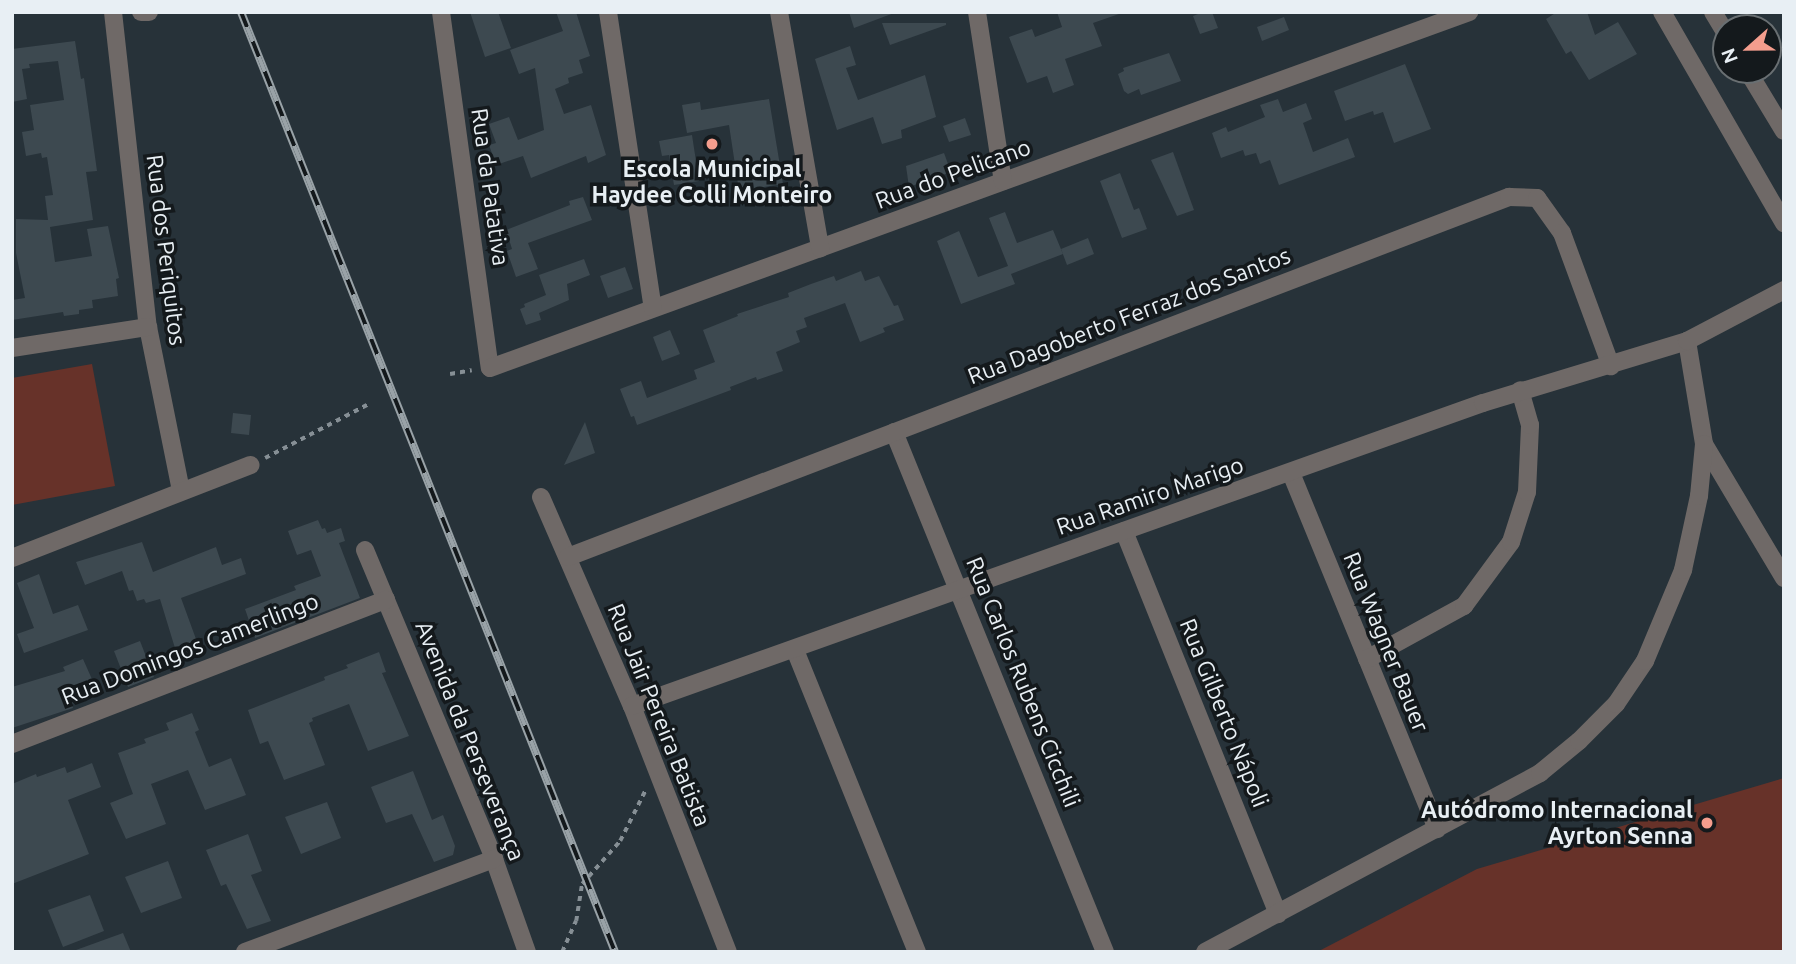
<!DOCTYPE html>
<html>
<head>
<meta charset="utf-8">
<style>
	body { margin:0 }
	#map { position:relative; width:1796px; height:964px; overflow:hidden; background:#273239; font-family:Ubuntu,sans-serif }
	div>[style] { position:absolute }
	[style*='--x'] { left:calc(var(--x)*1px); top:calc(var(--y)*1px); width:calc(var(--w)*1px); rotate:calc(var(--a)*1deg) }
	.green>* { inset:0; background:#673229 }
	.building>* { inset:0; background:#3d4950 }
	.path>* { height:3.5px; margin-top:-1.75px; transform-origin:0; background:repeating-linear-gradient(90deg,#868f95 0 5px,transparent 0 10px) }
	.minor>* { height:18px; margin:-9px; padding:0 9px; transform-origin:9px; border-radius:9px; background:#6f6967 }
	.tertiary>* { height:18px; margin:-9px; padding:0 9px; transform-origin:9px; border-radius:9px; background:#6f6967 }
	.rail>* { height:8px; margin-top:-4px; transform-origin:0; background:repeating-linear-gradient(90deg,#14191c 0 16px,#99a2a7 0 32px); box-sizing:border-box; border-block:2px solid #99a2a7 }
	.dots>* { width:19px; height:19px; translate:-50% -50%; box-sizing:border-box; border:4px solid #14191c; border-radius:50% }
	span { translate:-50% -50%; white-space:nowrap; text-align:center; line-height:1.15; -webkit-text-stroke:7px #14191c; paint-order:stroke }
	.poi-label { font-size:23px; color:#e8eff4; font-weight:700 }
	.right { translate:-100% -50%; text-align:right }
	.street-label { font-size:23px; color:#e8eff4 }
	.frame { position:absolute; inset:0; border:14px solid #e8eff4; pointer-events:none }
	.north { position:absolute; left:1712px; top:14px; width:70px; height:70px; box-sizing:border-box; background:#14191c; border:2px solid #696f72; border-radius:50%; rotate:249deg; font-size:19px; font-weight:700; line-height:28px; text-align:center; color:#e8eff4 }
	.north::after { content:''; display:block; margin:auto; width:24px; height:32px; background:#f49d8d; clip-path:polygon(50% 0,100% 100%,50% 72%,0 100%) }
</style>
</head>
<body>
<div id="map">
	<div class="green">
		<i style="clip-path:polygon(92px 364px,115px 486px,12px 505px,12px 378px)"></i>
		<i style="clip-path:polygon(1784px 778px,1784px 952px,1317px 952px,1477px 869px)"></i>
	</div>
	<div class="building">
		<i style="clip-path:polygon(470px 12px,498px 12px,511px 48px,485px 57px)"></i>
		<i style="clip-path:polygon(556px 12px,576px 12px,590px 56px,579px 60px,583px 73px,568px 78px,569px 83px,555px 89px,564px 114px,591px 105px,606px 155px,588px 163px,586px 156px,531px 178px,523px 156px,496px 165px,489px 145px,496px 143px,489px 124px,509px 117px,518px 140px,544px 130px,535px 68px,519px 74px,510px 50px,563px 31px)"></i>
		<i style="clip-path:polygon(849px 12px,893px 12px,894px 13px,854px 28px)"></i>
		<i style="clip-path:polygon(1057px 12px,1119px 14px,1093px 23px,1102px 46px,1065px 59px,1074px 85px,1053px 93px,1047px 76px,1027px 83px,1009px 37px,1032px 29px,1035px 37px,1062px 27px)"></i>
		<i style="clip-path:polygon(1203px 12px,1212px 12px,1218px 28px,1200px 34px,1193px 16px)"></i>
		<i style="clip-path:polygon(1557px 12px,1587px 12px,1595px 35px,1618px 22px,1637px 54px,1589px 80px,1571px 51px,1566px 54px,1546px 19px)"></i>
		<i style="clip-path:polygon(1284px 17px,1289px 30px,1262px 41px,1257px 27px)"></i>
		<i style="clip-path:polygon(882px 23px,946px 23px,946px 25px,890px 45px)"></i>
		<i style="clip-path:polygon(75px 41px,81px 79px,84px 78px,97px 171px,86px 172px,93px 220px,50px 227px,55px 262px,92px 256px,87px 229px,108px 226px,119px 278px,116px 279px,118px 296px,92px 300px,93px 308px,79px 310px,79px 314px,64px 316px,63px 312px,12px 320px,12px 300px,25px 298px,16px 253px,16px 219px,48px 220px,45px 196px,53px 195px,47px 157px,42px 158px,41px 153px,26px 156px,22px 132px,34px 130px,30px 105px,64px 100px,58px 61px,29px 64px,30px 68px,22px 69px,27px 99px,12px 102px,12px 49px)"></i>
		<i style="clip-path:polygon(850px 46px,856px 65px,846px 68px,858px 100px,925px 75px,936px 117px,901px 130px,902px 138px,882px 144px,873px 117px,837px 130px,815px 59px)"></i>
		<i style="clip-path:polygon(1169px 53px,1181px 81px,1141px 95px,1139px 89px,1128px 94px,1124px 91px,1118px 74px,1124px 71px,1123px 68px)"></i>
		<i style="clip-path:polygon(1405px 64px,1431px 129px,1394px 143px,1383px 112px,1374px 115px,1373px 111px,1345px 121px,1334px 91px)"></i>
		<i style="clip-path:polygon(769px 99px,783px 184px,739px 191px,729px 125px,687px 133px,682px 105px,700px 102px,701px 110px)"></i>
		<i style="clip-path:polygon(1278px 99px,1283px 112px,1306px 103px,1312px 119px,1303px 123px,1313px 152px,1348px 138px,1355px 157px,1279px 185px,1270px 160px,1260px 164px,1256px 153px,1245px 156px,1243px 150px,1221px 158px,1212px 133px,1226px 127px,1228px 132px,1265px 117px,1260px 105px)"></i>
		<i style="clip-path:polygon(965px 118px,971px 135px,949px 142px,943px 126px)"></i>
		<i style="clip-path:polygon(692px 135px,699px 181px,674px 185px,669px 155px,662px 156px,659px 141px)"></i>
		<i style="clip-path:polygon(1173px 152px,1194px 210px,1177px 216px,1151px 160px)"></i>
		<i style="clip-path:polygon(944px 153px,951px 172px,909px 187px,906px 166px)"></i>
		<i style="clip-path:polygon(1120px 173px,1134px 210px,1139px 208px,1147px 229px,1122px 238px,1100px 181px)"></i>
		<i style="clip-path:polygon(583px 197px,592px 220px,528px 243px,538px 269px,516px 277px,507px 251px,512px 249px,506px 230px,570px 205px,569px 201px)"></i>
		<i style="clip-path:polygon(1005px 212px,1017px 243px,1053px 230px,1063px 254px,1011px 274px,1015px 284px,961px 304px,937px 241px,959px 231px,978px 277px,1008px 266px,989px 218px)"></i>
		<i style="clip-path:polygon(1088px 238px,1094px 254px,1067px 265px,1061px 249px)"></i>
		<i style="clip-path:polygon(584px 259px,590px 275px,567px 284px,569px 300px,539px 313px,541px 320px,526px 325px,520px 309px,525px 307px,524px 304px,546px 295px,539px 275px)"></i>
		<i style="clip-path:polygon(625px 267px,633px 289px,608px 298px,600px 276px)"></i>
		<i style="clip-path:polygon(861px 271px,865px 281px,879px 276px,894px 306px,898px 305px,904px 320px,883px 328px,885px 332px,860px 342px,845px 303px,804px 318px,807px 327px,796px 331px,800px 342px,776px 352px,783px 371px,757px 380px,756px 377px,730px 387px,731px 390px,637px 425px,634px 416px,631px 417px,620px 389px,641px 381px,647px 398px,697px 379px,694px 370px,715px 362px,703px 330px,738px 316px,737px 314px,789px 297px,788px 293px,811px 284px,834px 276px,836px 281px)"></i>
		<i style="clip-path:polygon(670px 330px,680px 354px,662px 361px,653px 337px)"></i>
		<i style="clip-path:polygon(233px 413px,251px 415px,249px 435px,231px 433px)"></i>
		<i style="clip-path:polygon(585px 422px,595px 453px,564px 465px)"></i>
		<i style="clip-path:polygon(318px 520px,322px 529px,325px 528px,327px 533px,341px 528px,345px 541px,339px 543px,360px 598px,255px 638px,245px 609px,296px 590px,294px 586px,321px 576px,311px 550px,297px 555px,288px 531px)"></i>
		<i style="clip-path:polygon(142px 542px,153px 572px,216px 547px,222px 565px,241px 558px,246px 574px,181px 598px,200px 650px,178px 658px,160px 599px,146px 603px,144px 599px,137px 601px,133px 590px,129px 591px,122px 571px,85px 585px,76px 562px)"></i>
		<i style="clip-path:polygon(39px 574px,53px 614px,78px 605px,88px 630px,24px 653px,17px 634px,34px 628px,17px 583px)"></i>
		<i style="clip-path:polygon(140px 641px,154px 677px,128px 687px,114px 651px)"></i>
		<i style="clip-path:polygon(379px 652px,386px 672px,382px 673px,409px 736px,368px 751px,349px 704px,312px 718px,313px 721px,309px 723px,325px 765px,284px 780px,268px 741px,260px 744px,248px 710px,325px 680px,324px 677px,348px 668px,346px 665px)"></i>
		<i style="clip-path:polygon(83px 659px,95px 686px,87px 689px,90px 697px,72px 704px,73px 708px,12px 728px,12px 687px,65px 671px,63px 667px)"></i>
		<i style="clip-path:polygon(192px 713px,199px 730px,195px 732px,209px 767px,231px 758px,246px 795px,205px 810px,188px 770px,151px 784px,166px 824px,126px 839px,110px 803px,133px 794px,118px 753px,146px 743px,144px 739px,169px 730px,166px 723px)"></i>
		<i style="clip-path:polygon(92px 763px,101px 787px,68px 800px,89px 854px,12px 884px,12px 784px,36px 774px,37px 777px,65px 767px,67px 773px)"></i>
		<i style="clip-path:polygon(413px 771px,432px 820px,443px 815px,455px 846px,453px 855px,434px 862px,412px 814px,386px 823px,371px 787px)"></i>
		<i style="clip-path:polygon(327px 802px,341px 838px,301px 854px,285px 817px)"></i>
		<i style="clip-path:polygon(248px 834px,262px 871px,251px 875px,271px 921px,247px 929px,226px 884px,221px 886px,206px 850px)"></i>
		<i style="clip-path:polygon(168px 861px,182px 898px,141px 913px,125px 877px)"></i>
		<i style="clip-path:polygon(90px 895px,104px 931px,63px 947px,48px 910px)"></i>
		<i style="clip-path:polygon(123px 933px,131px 952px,77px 952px,76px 950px)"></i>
	</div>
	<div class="path">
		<i style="--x:450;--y:374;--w:22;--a:-10"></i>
		<i style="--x:265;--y:458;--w:115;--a:-27.5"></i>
		<i style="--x:562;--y:952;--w:34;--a:-66"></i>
		<i style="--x:576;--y:921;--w:37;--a:-81"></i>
		<i style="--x:582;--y:884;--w:57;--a:-48.5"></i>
		<i style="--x:620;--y:841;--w:58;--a:-63.4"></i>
	</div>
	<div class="minor">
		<i style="--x:113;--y:12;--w:317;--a:83.7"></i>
		<i style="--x:148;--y:327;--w:167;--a:78.6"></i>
		<i style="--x:441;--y:12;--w:359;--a:82.2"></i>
		<i style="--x:490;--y:368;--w:1042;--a:-19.98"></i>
		<i style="--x:608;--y:12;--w:299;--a:81.4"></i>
		<i style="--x:779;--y:12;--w:240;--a:80.1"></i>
		<i style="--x:977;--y:12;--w:171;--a:81.3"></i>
		<i style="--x:1687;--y:341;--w:104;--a:80.6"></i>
		<i style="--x:1704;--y:444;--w:156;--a:59.2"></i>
		<i style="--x:12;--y:348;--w:138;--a:-8.8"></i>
		<i style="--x:894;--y:432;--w:561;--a:67.91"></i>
		<i style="--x:1291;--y:473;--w:385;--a:67.7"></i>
		<i style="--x:541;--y:497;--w:228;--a:66.5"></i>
		<i style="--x:632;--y:706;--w:264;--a:68.7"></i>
		<i style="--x:1124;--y:531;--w:413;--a:68.1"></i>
		<i style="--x:365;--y:550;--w:335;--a:67.3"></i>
		<i style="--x:494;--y:859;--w:99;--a:70.5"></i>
		<i style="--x:568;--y:557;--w:1008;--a:-20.94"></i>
		<i style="--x:1509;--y:197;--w:28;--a:2"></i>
		<i style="--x:1537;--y:198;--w:43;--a:54.5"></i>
		<i style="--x:1562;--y:233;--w:142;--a:69.8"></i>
		<i style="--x:12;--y:558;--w:256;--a:-21.3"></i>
		<i style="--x:795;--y:650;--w:326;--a:68"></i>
		<i style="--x:1367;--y:659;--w:111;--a:-28.7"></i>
		<i style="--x:1464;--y:606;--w:79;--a:-53.7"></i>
		<i style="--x:1511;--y:542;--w:52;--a:-72.3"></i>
		<i style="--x:1527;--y:492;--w:67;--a:-87.4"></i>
		<i style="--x:1530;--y:425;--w:36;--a:-106"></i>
		<i style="--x:632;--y:706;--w:903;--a:-19.6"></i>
		<i style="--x:1483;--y:403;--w:213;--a:-16.9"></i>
		<i style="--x:1687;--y:341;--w:110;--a:-27.7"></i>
		<i style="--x:12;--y:744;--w:401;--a:-21.1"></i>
		<i style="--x:245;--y:952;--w:266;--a:-20.5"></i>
		<i style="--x:1205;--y:952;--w:380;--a:-28.1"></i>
		<i style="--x:1540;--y:773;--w:50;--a:-39.4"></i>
		<i style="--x:1579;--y:741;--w:52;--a:-45"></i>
		<i style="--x:1616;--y:704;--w:52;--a:-56"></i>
		<i style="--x:1645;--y:661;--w:99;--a:-67.3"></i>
		<i style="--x:1683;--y:570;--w:76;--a:-77.8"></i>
		<i style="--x:1699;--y:496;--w:52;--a:-84.5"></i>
	</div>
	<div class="tertiary">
		<i style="--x:141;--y:12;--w:8;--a:0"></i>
		<i style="--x:1662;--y:12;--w:244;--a:60"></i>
		<i style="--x:1713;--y:12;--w:26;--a:59"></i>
		<i style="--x:1747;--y:70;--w:71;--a:58.8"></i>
	</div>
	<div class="rail">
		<i style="--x:241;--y:12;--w:1012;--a:68.3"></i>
	</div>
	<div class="dots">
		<i style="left:712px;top:144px;background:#f49d8d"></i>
		<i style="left:1707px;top:823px;background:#f49d8d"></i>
	</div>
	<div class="poi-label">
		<span style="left:712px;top:182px">Escola Municipal<br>Haydee Colli Monteiro</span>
		<span class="right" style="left:1693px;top:823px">Autódromo Internacional<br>Ayrton Senna</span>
	</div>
	<div class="street-label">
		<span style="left:953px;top:174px;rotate:-20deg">Rua do Pelicano</span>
		<span style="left:490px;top:187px;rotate:82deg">Rua da Patativa</span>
		<span style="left:166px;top:250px;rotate:83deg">Rua dos Periquitos</span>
		<span style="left:1129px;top:316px;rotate:-21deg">Rua Dagoberto Ferraz dos Santos</span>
		<span style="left:1150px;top:496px;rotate:-19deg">Rua Ramiro Marigo</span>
		<span style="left:1386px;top:642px;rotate:68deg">Rua Wagner Bauer</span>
		<span style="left:190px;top:649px;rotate:-21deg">Rua Domingos Camerlingo</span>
		<span style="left:1023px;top:682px;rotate:68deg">Rua Carlos Rubens Cicchili</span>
		<span style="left:1224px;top:713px;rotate:68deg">Rua Gilberto Nápoli</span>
		<span style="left:659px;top:715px;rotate:68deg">Rua Jair Pereira Batista</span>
		<span style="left:470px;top:741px;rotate:68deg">Avenida da Perseverança</span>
	</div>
	<div class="frame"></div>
	<div class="north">N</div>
</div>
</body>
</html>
